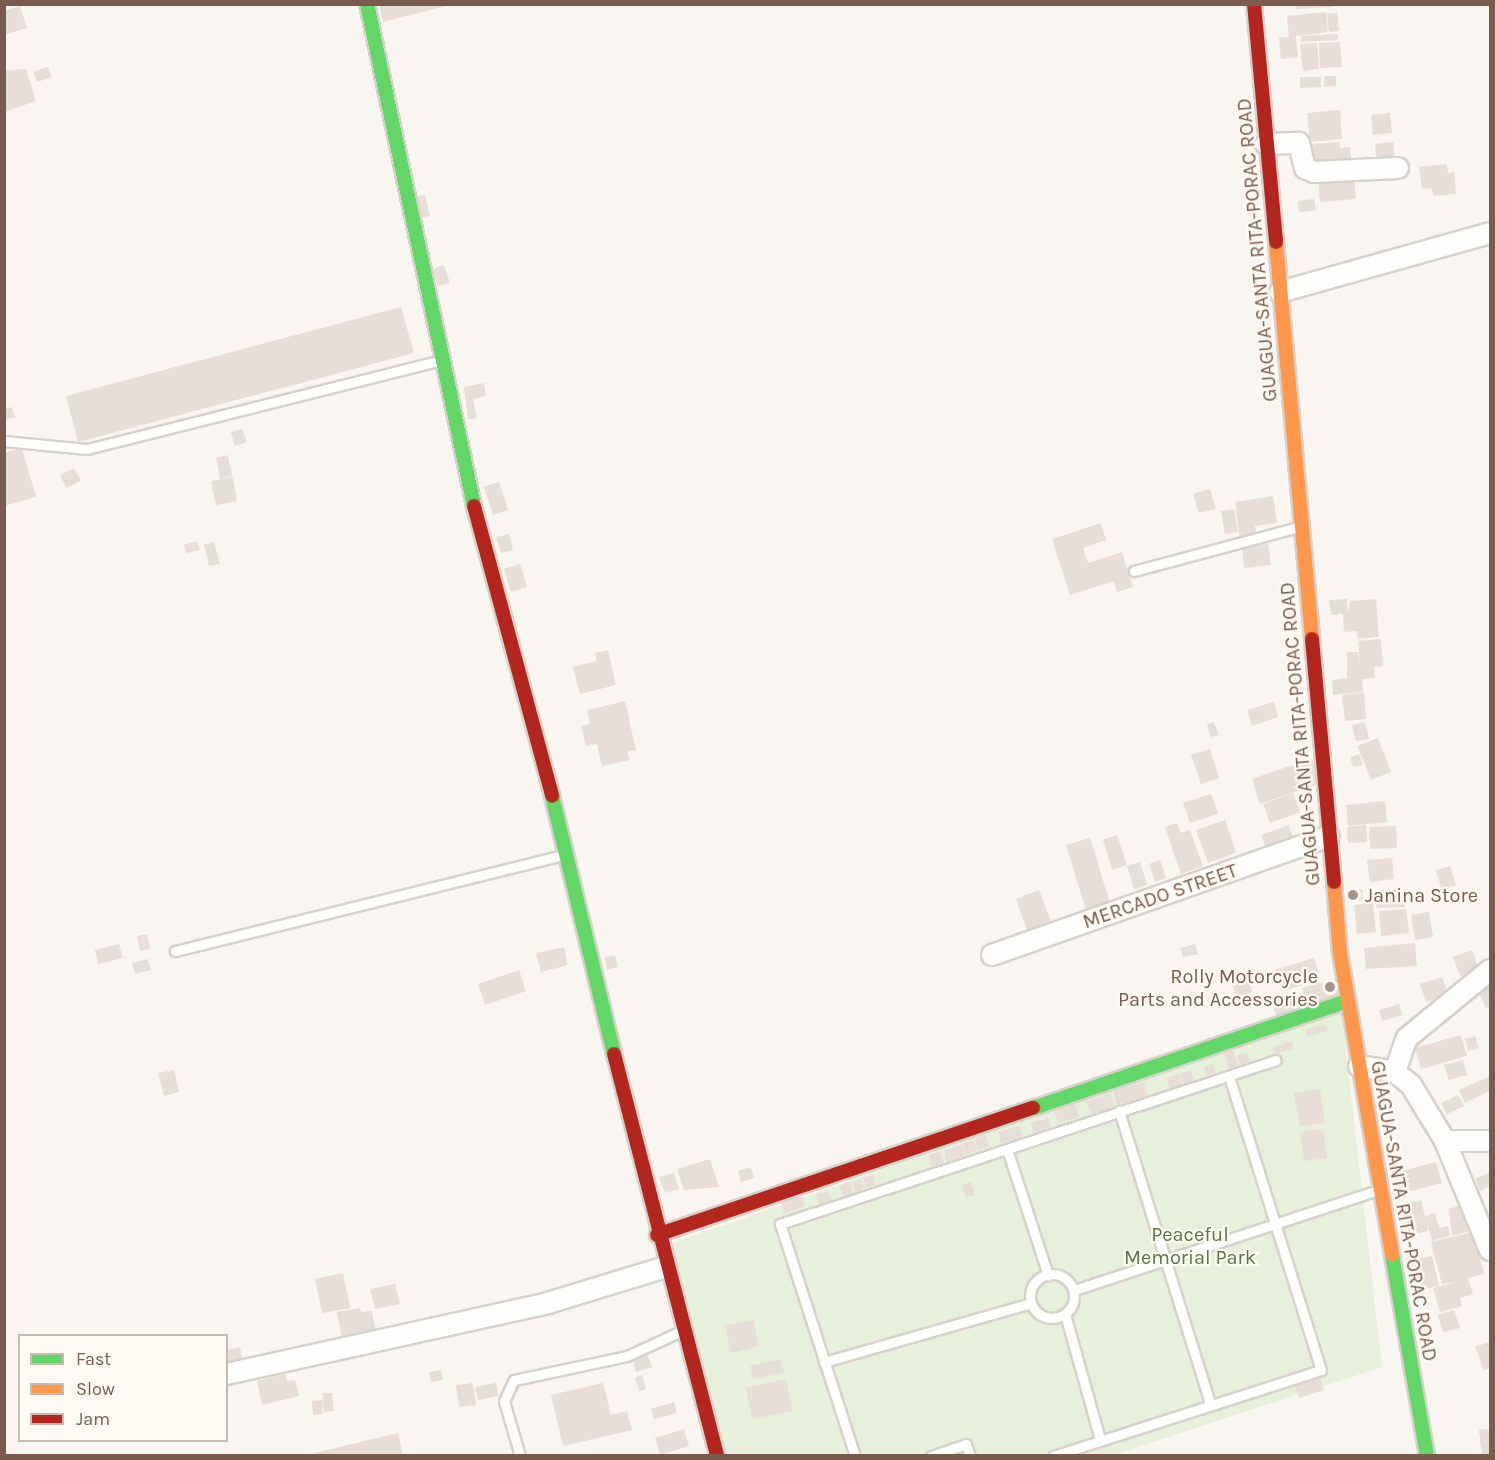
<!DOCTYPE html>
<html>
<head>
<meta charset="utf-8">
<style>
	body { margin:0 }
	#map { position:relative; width:1495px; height:1460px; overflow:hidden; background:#f9f5f0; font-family:Karla,sans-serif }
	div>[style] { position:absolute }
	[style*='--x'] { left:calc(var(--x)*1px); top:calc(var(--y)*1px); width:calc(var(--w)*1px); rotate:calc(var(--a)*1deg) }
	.green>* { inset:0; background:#e7f0db }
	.building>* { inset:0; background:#e6ded7 }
	.roads { filter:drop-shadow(2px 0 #d7d1cb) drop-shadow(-2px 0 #d7d1cb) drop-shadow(0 2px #d7d1cb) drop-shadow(0 -2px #d7d1cb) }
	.lane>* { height:9px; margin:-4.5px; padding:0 4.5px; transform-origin:4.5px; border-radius:4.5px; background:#fefefd }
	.lane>.ring { margin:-4.5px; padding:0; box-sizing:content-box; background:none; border:9px solid #fefefd; border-radius:50% }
	.street>* { height:20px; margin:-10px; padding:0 10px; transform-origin:10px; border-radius:10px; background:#fefefd }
	.fast>* { height:14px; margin:-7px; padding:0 7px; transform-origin:7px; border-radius:7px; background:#63d668 }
	.slow>* { height:14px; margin:-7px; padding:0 7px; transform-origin:7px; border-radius:7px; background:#ff974d }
	.jam>* { height:14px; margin:-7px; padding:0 7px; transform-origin:7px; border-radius:7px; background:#b3261e }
	.dots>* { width:16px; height:16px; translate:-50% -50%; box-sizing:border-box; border:3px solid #fffaf3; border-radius:50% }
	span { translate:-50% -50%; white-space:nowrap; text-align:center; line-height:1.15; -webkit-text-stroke:4.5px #fffaf3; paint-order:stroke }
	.street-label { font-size:20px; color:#7a5c4d }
	.poi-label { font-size:20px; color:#7a5c4d }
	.left { translate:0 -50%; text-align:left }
	.right { translate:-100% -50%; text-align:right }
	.park-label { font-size:20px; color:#537a41 }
	.frame { position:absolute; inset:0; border:6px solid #7a5c4d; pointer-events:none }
	.legend { position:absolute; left:18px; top:1334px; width:210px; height:108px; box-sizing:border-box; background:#fffaf3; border:2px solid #cabbb1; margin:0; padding:8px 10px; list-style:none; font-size:18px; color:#7a5c4d }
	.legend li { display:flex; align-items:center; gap:12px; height:30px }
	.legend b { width:30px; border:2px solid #cabbb1 }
</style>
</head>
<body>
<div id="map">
	<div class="green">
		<i style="clip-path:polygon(1341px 1008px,1382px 1367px,1113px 1455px,725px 1455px,670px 1244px)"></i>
	</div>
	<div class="building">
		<i style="clip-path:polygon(379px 4px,450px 4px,450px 5px,383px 22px)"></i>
		<i style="clip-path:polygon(1296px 4px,1333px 4px,1333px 7px,1296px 9px)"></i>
		<i style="clip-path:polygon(20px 6px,27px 28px,4px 35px,4px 11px)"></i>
		<i style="clip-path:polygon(1326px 12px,1328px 32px,1296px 36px,1298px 57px,1281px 59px,1279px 38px,1289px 37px,1287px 16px)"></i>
		<i style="clip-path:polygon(1337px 13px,1339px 31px,1329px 32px,1327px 14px)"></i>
		<i style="clip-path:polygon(1338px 34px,1338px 40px,1301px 42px,1301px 36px)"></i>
		<i style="clip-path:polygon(1340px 42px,1342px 67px,1320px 68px,1319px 43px)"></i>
		<i style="clip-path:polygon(1317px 43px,1319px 69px,1303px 71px,1300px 44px)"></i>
		<i style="clip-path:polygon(48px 67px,52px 77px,37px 82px,33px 72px)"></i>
		<i style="clip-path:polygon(26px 69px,36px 101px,4px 112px,4px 71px)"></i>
		<i style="clip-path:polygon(1324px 76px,1336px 76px,1336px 86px,1324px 87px)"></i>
		<i style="clip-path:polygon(1300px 77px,1321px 77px,1321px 87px,1300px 88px)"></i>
		<i style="clip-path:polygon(1340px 110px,1342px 139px,1310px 142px,1307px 113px)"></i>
		<i style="clip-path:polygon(1390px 113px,1392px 133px,1373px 135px,1371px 115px)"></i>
		<i style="clip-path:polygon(1339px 142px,1340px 148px,1350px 147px,1352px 166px,1310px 170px,1310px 144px)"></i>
		<i style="clip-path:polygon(1393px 142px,1395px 164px,1377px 165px,1375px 144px)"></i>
		<i style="clip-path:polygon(1447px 164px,1448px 173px,1454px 172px,1456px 194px,1433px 196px,1432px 188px,1422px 189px,1419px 167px)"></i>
		<i style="clip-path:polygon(1354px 178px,1356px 199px,1320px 202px,1318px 181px)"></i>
		<i style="clip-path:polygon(425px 195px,430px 216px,418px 218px,413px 197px)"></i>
		<i style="clip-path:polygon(1314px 199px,1316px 210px,1299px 212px,1298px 201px)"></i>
		<i style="clip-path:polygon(444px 265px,450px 283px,438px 286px,433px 269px)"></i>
		<i style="clip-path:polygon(401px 307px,414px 353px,78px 442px,66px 396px)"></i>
		<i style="clip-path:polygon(484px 383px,486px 396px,473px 399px,477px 418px,468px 420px,464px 387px)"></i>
		<i style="clip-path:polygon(12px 407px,15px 417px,5px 420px,5px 409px)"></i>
		<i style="clip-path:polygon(242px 429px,247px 442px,235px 446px,231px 432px)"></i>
		<i style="clip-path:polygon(22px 448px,36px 497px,4px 506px,4px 453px)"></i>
		<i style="clip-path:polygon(228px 455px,232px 476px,220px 479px,216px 458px)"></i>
		<i style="clip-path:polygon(74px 468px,81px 481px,66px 488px,60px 475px)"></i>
		<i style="clip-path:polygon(233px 477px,237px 501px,216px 505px,211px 481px)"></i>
		<i style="clip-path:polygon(499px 482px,508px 510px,493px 515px,484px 487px)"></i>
		<i style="clip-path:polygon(1210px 489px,1216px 509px,1199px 513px,1193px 494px)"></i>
		<i style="clip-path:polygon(1273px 496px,1277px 523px,1255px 526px,1257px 538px,1240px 540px,1235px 502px)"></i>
		<i style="clip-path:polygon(1234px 509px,1238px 532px,1225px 534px,1221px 511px)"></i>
		<i style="clip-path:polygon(1101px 523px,1106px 540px,1083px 548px,1088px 563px,1122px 552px,1133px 587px,1117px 592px,1114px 581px,1070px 595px,1052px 539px)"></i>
		<i style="clip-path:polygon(509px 534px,513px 550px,501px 553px,496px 537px)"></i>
		<i style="clip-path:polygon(197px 541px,200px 550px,186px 553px,184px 545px)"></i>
		<i style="clip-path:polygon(214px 542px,220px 564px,209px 566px,204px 544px)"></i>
		<i style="clip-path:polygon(1268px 544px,1271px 565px,1244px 568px,1242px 548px)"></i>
		<i style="clip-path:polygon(520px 564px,527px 587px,511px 592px,504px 569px)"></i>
		<i style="clip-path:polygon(1347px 599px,1348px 614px,1350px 601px,1376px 599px,1379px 637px,1358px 639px,1357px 631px,1344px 632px,1343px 614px,1331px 615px,1329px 600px)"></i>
		<i style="clip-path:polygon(1381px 639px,1383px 666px,1374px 667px,1375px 678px,1362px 679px,1363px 692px,1333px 695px,1332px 680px,1347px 678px,1347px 652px,1358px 652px,1360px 664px,1358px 641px)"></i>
		<i style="clip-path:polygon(608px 650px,616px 685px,580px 694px,573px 667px,597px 661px,595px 653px)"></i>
		<i style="clip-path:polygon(1364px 693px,1366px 719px,1345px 721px,1342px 695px)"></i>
		<i style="clip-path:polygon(625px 701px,636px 750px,627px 752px,630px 760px,602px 766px,597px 744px,586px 746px,581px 726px,590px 724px,587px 710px)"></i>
		<i style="clip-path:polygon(1274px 702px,1278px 717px,1252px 726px,1247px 710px)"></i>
		<i style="clip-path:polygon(1214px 722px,1219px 735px,1211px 737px,1207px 724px)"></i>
		<i style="clip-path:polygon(1365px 722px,1369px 739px,1356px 741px,1352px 725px)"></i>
		<i style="clip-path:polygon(1378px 738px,1391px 772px,1371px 780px,1357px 746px)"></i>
		<i style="clip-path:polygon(1210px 749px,1219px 778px,1201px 784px,1191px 755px)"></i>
		<i style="clip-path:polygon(1359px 754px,1363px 765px,1353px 767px,1350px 757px)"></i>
		<i style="clip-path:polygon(1312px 758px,1321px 783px,1260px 804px,1252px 779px)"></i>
		<i style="clip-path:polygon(1293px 793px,1300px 812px,1270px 823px,1263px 804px)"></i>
		<i style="clip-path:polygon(1211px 794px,1218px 814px,1190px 823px,1183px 803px)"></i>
		<i style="clip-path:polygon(1385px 801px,1387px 822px,1348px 826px,1346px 805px)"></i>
		<i style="clip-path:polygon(1225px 820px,1236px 853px,1208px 863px,1196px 830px)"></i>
		<i style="clip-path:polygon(1177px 823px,1181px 833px,1190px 830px,1203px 866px,1181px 874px,1165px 827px)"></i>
		<i style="clip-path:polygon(1289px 825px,1294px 842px,1267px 851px,1261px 835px)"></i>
		<i style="clip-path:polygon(1366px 825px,1367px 842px,1348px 843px,1347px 827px)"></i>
		<i style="clip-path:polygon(1396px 826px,1397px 848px,1370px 849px,1369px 827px)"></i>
		<i style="clip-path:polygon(1117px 835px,1127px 865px,1112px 870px,1103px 840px)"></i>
		<i style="clip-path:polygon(1090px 838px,1110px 903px,1086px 910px,1066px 845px)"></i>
		<i style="clip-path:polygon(1392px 858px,1394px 879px,1370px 882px,1367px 860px)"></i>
		<i style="clip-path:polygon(1160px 860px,1166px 878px,1155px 882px,1149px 864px)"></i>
		<i style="clip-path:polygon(1140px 862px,1147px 885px,1134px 889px,1127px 866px)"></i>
		<i style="clip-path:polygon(1450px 866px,1456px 885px,1442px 890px,1436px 870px)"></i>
		<i style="clip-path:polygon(1362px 889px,1363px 899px,1349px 901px,1348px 891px)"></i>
		<i style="clip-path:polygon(1404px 889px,1405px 907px,1377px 908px,1376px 891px)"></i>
		<i style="clip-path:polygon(1039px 890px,1051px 921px,1027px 930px,1016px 899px)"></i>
		<i style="clip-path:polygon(1373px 903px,1376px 932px,1357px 934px,1354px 905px)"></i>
		<i style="clip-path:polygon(1406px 909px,1409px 933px,1381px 936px,1379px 911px)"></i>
		<i style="clip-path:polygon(1429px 912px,1433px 937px,1415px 940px,1411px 915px)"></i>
		<i style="clip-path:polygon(147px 934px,150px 949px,140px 951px,137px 936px)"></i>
		<i style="clip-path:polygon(1415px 943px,1417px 966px,1366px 969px,1364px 948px)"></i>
		<i style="clip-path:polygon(119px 944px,123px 958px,98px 964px,95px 950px)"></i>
		<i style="clip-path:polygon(1195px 944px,1198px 954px,1183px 957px,1180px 948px)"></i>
		<i style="clip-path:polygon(564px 947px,568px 965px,541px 972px,536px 953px)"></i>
		<i style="clip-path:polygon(1472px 950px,1479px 969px,1460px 976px,1453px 957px)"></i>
		<i style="clip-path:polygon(615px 955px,618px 967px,607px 970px,605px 957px)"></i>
		<i style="clip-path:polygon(1314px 958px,1321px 979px,1284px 991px,1280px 978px,1274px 980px,1271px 971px)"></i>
		<i style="clip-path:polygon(148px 959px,151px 970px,135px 974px,132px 963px)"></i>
		<i style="clip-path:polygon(519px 970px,526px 991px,485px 1005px,478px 984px)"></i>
		<i style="clip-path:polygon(1261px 974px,1263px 981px,1251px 985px,1249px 978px)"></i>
		<i style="clip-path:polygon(1247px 976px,1252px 992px,1236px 997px,1231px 981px)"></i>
		<i style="clip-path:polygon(1442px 977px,1448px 995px,1426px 1002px,1420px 984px)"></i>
		<i style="clip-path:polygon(1334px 979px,1339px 996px,1307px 1005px,1302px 988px)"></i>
		<i style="clip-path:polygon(1490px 983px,1490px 1006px,1486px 1008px,1477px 989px)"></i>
		<i style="clip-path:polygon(1292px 996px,1296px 1011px,1276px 1016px,1272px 1001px)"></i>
		<i style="clip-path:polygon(1399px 1004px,1402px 1015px,1382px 1021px,1379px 1010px)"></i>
		<i style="clip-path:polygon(1325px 1024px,1328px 1031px,1307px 1037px,1305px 1030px)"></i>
		<i style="clip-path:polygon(1461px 1035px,1467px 1056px,1421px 1069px,1415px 1048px)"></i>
		<i style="clip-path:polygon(1475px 1036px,1479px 1048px,1468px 1051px,1465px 1039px)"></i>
		<i style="clip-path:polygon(1292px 1041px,1294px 1049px,1275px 1054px,1273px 1047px)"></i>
		<i style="clip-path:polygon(1233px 1050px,1238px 1067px,1229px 1069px,1224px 1053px)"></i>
		<i style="clip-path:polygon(1247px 1052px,1250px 1062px,1240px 1065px,1237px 1055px)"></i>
		<i style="clip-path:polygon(1463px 1060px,1467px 1075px,1449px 1080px,1444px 1065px)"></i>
		<i style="clip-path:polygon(1213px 1064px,1216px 1075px,1207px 1078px,1204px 1067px)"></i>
		<i style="clip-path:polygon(174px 1070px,179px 1092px,164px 1096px,158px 1073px)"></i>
		<i style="clip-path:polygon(1191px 1070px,1194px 1081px,1183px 1084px,1180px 1074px)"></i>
		<i style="clip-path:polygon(1179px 1074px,1182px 1085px,1170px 1088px,1167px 1078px)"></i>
		<i style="clip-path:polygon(1490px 1076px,1490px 1091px,1465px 1103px,1459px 1090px)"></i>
		<i style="clip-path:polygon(1144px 1082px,1148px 1096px,1117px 1105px,1113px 1091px)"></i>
		<i style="clip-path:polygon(1320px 1089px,1325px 1123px,1300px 1127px,1294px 1093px)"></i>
		<i style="clip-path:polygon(1110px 1094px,1114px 1107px,1091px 1114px,1087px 1101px)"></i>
		<i style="clip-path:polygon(1458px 1095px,1464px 1106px,1447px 1114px,1441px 1103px)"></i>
		<i style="clip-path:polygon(1075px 1103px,1079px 1117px,1058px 1123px,1054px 1109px)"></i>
		<i style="clip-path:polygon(1048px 1118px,1051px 1127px,1034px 1133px,1031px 1123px)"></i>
		<i style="clip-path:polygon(1019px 1126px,1023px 1137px,1001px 1143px,998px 1132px)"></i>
		<i style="clip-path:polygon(1323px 1129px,1327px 1158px,1304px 1161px,1300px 1132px)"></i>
		<i style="clip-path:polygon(986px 1135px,989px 1146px,978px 1150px,975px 1139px)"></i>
		<i style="clip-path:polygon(974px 1140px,977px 1151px,966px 1154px,963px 1143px)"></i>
		<i style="clip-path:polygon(962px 1145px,965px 1156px,947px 1162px,944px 1150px)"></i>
		<i style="clip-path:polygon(940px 1152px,944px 1163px,932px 1166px,929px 1155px)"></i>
		<i style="clip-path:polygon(710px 1159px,719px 1187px,684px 1190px,677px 1169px)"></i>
		<i style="clip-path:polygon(1436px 1162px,1442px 1183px,1408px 1192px,1402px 1171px)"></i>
		<i style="clip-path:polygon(751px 1167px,754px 1178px,741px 1182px,738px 1171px)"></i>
		<i style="clip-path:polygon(1490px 1172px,1490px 1186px,1480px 1191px,1475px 1179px)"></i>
		<i style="clip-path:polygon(674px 1173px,679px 1189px,665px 1193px,659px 1177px)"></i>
		<i style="clip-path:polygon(873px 1175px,876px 1185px,866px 1188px,863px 1178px)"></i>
		<i style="clip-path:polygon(861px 1179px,864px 1189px,855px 1192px,852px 1182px)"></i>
		<i style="clip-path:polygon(850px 1182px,853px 1193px,843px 1196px,839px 1186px)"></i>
		<i style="clip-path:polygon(971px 1182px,975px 1195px,966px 1198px,962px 1185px)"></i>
		<i style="clip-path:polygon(828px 1191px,832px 1202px,819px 1206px,816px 1195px)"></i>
		<i style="clip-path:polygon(801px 1193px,805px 1206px,784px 1213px,780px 1200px)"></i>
		<i style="clip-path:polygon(1421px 1200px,1425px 1216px,1435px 1213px,1439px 1228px,1448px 1226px,1450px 1236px,1432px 1241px,1426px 1219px,1428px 1231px,1410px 1235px,1403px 1204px)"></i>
		<i style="clip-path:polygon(1462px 1205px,1469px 1231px,1452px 1236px,1449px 1209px)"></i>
		<i style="clip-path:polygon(1473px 1232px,1484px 1274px,1468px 1278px,1473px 1294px,1460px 1298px,1462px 1306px,1440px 1312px,1433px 1288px,1456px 1282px,1442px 1284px,1431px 1242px)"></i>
		<i style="clip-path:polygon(1432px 1256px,1439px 1286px,1420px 1290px,1414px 1260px)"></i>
		<i style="clip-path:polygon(343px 1273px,350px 1308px,322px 1313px,315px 1279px)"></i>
		<i style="clip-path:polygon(395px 1284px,400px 1304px,375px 1309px,370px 1289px)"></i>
		<i style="clip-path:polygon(360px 1308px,361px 1312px,372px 1311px,377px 1338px,343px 1344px,337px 1312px)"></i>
		<i style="clip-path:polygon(1454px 1310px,1460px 1328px,1443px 1332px,1438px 1315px)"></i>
		<i style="clip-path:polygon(753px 1320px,759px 1346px,731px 1353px,725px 1326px)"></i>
		<i style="clip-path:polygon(1489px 1342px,1490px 1368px,1484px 1370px,1475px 1347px)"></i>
		<i style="clip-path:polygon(240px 1347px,244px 1366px,226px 1370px,226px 1350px)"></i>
		<i style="clip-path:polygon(648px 1355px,652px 1367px,636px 1372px,633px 1360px)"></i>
		<i style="clip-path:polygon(781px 1359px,784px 1373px,753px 1379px,750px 1366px)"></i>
		<i style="clip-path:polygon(441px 1370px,443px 1380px,431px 1382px,429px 1372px)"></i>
		<i style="clip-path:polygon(285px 1374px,287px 1381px,295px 1380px,299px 1396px,262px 1405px,257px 1381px)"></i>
		<i style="clip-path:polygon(1319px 1374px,1324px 1390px,1299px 1398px,1294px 1382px)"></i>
		<i style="clip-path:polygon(642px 1375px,646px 1389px,639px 1391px,635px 1378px)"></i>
		<i style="clip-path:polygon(786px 1379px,793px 1411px,752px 1419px,746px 1388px)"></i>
		<i style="clip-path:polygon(473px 1383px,476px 1405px,459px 1407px,456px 1385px)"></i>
		<i style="clip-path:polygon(496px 1383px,498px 1396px,478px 1400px,475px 1387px)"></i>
		<i style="clip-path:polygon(603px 1383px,611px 1415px,627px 1411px,632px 1430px,563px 1446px,551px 1395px)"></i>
		<i style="clip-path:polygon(322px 1393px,332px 1393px,334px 1411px,324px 1412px)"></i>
		<i style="clip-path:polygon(322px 1400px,323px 1414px,313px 1415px,312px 1401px)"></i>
		<i style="clip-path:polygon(674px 1402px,677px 1413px,654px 1419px,651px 1409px)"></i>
		<i style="clip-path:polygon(684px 1429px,689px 1446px,660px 1455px,655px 1438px)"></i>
		<i style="clip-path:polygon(1490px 1429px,1490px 1456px,1482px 1456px,1479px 1430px)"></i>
		<i style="clip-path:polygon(398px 1433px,403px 1456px,306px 1456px,306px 1455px)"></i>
	</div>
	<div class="roads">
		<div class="lane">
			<i style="--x:4;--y:441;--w:83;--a:5.5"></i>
			<i style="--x:87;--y:449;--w:361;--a:-14.1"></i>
			<i style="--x:1134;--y:571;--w:170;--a:-15"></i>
			<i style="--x:175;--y:951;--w:401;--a:-13.9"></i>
			<i style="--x:1119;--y:1111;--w:307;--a:72.7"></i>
			<i style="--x:1007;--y:1149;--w:133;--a:72"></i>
			<i class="ring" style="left:1030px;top:1274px;width:35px;height:35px"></i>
			<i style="--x:1074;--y:1290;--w:321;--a:-18.2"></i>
			<i style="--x:1065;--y:1314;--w:130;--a:74.4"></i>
			<i style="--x:824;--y:1362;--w:215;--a:-15.9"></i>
			<i style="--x:520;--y:1456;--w:57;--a:-106.2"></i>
			<i style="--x:504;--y:1401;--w:23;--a:-65"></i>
			<i style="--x:514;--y:1380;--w:116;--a:-12"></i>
			<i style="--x:627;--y:1356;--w:60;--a:-24.8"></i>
			<i style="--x:855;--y:1456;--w:244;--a:-107.9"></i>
			<i style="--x:780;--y:1224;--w:522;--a:-18.3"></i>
			<i style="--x:931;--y:1456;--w:37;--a:-19"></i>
			<i style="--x:966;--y:1444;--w:13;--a:72"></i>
			<i style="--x:1053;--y:1456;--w:281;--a:-17.8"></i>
			<i style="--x:1321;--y:1370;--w:307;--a:-107.4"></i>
		</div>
		<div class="street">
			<i style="--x:1266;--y:144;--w:33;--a:-2"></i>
			<i style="--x:1299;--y:143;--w:26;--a:77"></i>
			<i style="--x:1305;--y:168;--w:10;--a:24"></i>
			<i style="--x:1314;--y:172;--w:84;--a:-2.7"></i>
			<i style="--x:1280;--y:292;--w:218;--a:-15.7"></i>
			<i style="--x:992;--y:955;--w:357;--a:-19.4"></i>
			<i style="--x:1359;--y:1066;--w:36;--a:9"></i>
			<i style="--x:1395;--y:1072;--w:21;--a:39"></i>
			<i style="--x:1411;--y:1085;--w:66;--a:58.7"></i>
			<i style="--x:1445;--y:1141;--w:118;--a:67.6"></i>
			<i style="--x:1395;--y:1072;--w:36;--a:-71"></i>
			<i style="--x:1407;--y:1038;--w:107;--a:-39.3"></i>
			<i style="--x:1445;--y:1141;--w:45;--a:0"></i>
			<i style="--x:226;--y:1374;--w:330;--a:-12.4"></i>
			<i style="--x:548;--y:1303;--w:123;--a:-17"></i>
		</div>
		<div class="fast">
			<i style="--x:367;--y:4;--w:513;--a:77.97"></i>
			<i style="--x:552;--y:796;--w:265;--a:76.5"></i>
			<i style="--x:1033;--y:1108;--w:333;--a:-18.8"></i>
			<i style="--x:1392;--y:1255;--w:204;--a:80.1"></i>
		</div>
		<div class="slow">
			<i style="--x:1276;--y:242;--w:399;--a:84.8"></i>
			<i style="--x:1334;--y:882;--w:71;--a:85.2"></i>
			<i style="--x:1340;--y:953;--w:306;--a:80.2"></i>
		</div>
		<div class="jam">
			<i style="--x:1254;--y:4;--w:239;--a:84.7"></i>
			<i style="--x:474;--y:506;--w:300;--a:74.9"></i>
			<i style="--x:1312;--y:639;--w:244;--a:84.8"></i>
			<i style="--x:614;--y:1054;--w:415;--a:75.6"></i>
			<i style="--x:657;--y:1235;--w:397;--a:-18.7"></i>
		</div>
	</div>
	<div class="dots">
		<i style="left:1353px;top:895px;background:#a69286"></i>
		<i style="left:1330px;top:987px;background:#a69286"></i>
	</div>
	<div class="street-label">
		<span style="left:1257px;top:250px;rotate:-95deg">GUAGUA-SANTA RITA-PORAC ROAD</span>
		<span style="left:1300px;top:734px;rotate:-95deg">GUAGUA-SANTA RITA-PORAC ROAD</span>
		<span style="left:1160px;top:896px;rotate:-19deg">MERCADO STREET</span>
		<span style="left:1404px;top:1211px;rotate:80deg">GUAGUA-SANTA RITA-PORAC ROAD</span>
	</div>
	<div class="poi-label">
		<span class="left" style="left:1365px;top:895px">Janina Store</span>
		<span class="right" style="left:1318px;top:988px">Rolly Motorcycle<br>Parts and Accessories</span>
	</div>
	<div class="park-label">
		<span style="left:1190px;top:1246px">Peaceful<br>Memorial Park</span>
	</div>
	<div class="frame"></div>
	<ul class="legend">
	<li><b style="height:8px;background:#63d668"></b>Fast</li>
	<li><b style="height:8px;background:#ff974d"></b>Slow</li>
	<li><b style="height:8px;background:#b3261e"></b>Jam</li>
	</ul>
</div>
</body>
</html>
